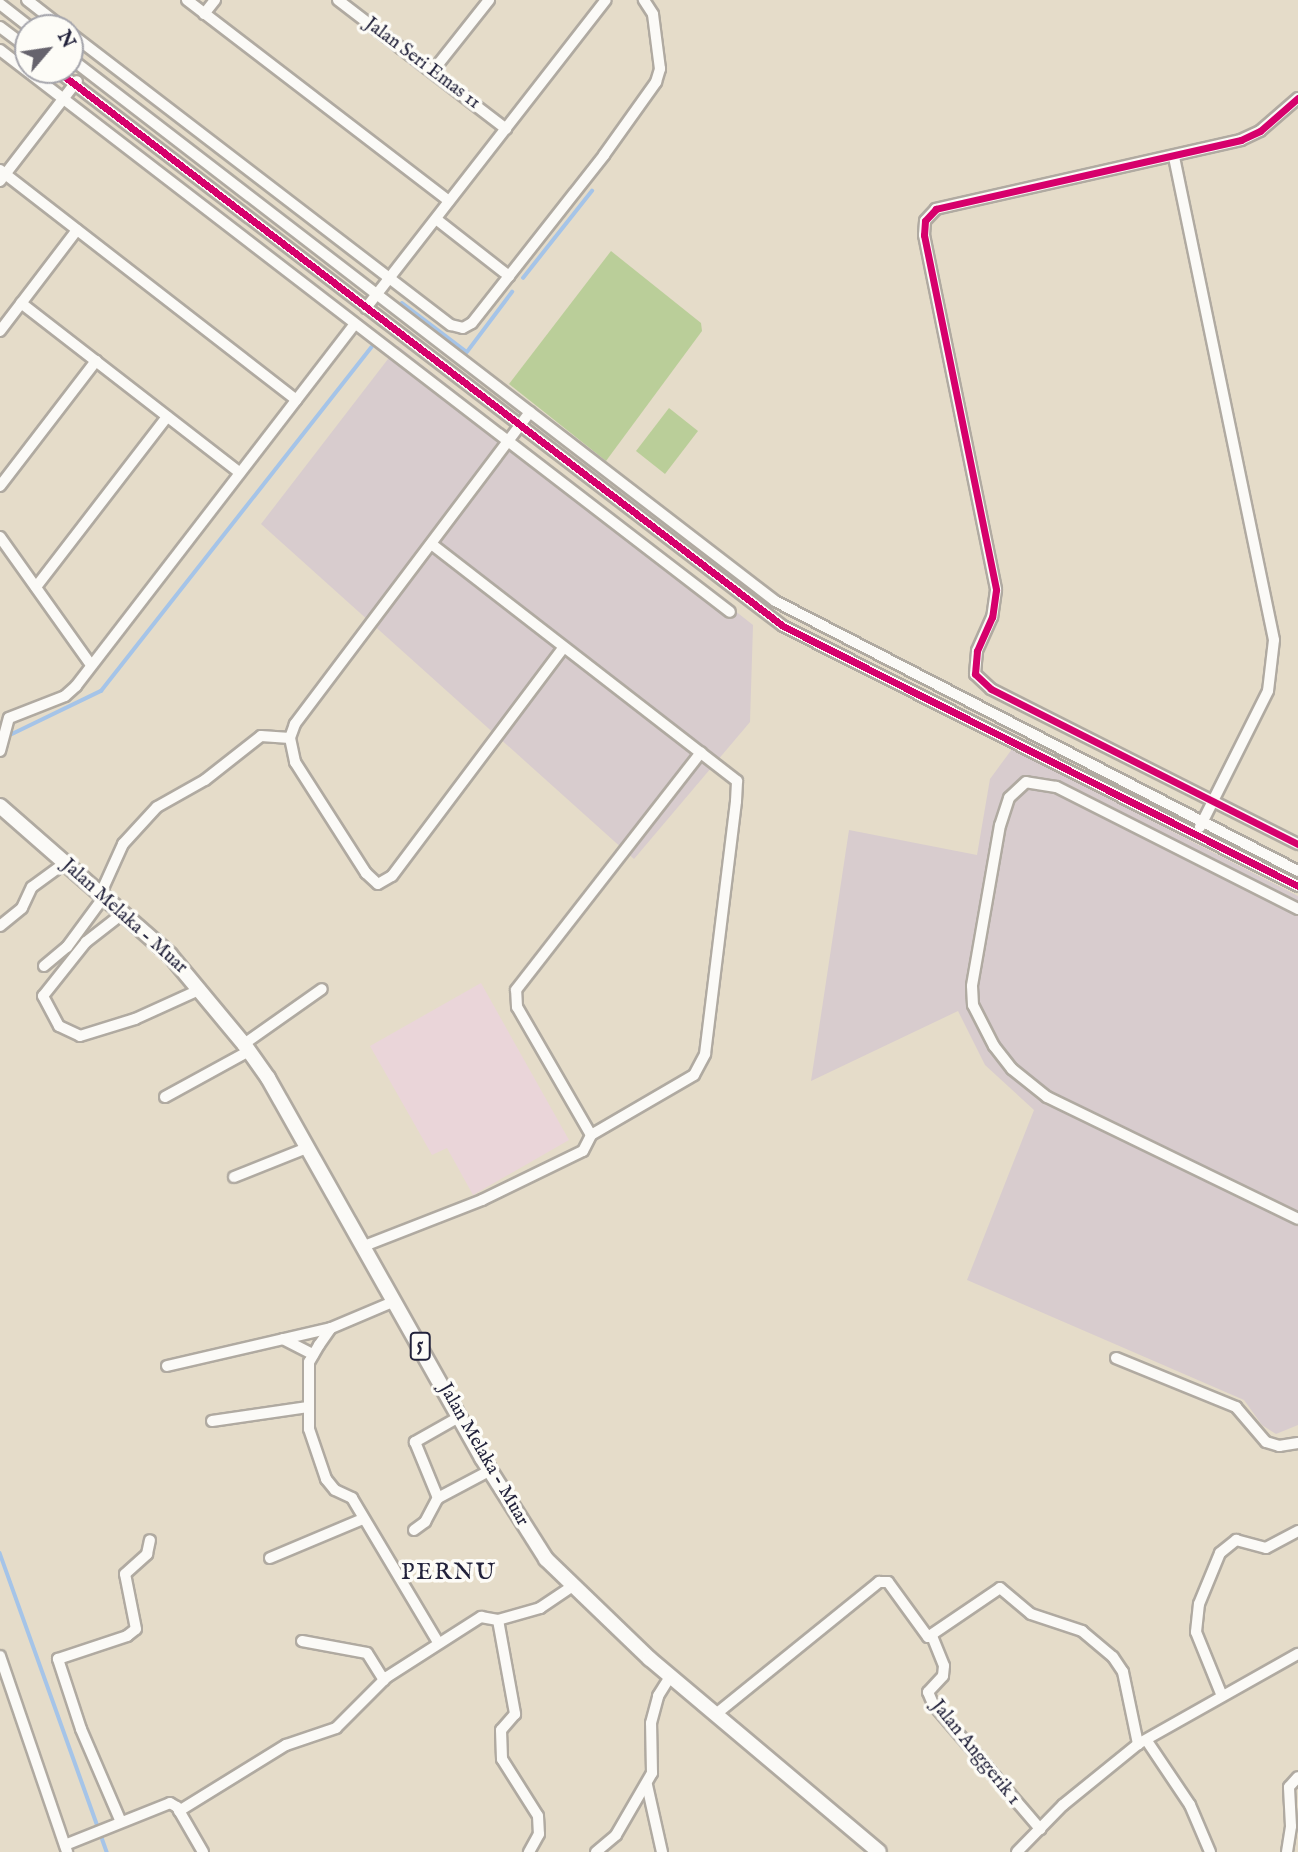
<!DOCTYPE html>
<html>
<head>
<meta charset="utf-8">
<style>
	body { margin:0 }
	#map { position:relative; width:1298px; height:1852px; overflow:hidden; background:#e5dcc9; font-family:"IM FELL English",serif }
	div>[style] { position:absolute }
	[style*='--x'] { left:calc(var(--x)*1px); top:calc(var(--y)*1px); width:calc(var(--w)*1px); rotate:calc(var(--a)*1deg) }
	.built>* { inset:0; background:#ead5d9 }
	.industrial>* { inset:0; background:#d8ccce }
	.green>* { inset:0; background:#bace99 }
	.stream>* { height:3.5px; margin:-1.75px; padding:0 1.75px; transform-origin:1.75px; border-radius:1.75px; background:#a5c4e8 }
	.roads { filter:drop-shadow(2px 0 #b0aaa1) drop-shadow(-2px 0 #b0aaa1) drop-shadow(0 2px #b0aaa1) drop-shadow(0 -2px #b0aaa1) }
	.minor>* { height:10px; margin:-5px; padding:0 5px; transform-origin:5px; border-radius:5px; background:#fbfaf7 }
	.major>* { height:14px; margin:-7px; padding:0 7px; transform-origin:7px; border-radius:7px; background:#fbfaf7 }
	.cycleway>* { height:7px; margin:-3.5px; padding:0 3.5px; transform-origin:3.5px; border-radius:3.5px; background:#d6006c }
	span { translate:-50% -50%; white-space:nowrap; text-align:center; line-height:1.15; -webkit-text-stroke:7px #fdfcf7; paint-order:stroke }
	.shield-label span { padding:2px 5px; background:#fdfcf7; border:2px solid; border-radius:5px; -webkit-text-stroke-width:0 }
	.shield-label { font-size:18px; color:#22223b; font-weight:700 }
	.street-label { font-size:19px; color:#22223b }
	.quarter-label { font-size:23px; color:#22223b; letter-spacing:2px }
	.north { position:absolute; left:14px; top:14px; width:70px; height:70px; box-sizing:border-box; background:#fdfcf7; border:2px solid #a5a5ac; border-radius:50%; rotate:61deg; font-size:19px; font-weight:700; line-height:28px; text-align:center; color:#22223b }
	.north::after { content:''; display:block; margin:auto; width:24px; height:32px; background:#66636d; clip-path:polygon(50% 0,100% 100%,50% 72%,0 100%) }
</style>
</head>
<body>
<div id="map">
	<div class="built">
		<i style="clip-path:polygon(481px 983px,569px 1140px,473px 1195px,447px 1148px,432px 1155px,370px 1046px)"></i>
	</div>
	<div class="industrial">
		<i style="clip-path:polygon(398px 346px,753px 625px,750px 722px,634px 859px,261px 524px)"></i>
		<i style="clip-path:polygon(1012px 749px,1298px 896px,1298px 1425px,1276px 1434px,1262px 1425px,1244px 1400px,967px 1280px,1034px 1110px,985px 1065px,958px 1011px,811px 1081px,849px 830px,977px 855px,990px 779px)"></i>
	</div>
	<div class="green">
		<i style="clip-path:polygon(611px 251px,701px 323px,702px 331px,606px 461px,509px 384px)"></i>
		<i style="clip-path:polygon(669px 408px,698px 431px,665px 474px,636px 451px)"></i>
	</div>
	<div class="stream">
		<i style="--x:523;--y:278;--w:111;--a:-51.6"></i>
		<i style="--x:402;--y:303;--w:81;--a:37"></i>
		<i style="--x:467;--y:352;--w:75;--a:-53.1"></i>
		<i style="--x:12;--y:734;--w:99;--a:-25.8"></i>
		<i style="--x:101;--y:691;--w:437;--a:-51.8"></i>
		<i style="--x:0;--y:1553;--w:318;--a:70.3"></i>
	</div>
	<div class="roads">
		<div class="minor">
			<i style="--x:27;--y:0;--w:46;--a:37.9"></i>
			<i style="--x:187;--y:0;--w:330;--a:37.5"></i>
			<i style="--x:338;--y:0;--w:212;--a:37.5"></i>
			<i style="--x:0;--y:4;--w:39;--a:38"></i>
			<i style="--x:204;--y:14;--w:18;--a:-52"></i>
			<i style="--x:0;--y:27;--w:35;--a:37"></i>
			<i style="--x:70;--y:33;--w:480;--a:37.5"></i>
			<i style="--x:451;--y:325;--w:12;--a:14"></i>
			<i style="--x:463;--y:328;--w:10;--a:-29"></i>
			<i style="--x:472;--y:323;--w:214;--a:-51.8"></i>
			<i style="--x:604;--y:155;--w:90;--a:-54.5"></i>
			<i style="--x:656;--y:82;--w:14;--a:-73"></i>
			<i style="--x:660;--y:69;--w:55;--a:-97.3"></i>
			<i style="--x:653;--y:14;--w:17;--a:-123"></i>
			<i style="--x:0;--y:50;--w:921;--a:37.59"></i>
			<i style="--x:70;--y:58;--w:890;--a:37.6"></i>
			<i style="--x:775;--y:601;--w:589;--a:27.31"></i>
			<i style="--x:56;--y:70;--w:915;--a:37.41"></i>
			<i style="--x:783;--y:626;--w:577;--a:26.79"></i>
			<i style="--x:432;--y:72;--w:92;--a:-51.6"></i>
			<i style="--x:1298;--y:98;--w:50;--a:139"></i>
			<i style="--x:1260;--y:131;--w:21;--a:155"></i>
			<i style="--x:1241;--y:140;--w:313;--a:167.3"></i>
			<i style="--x:936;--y:209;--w:16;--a:133"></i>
			<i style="--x:925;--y:221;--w:14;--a:94"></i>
			<i style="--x:924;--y:235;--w:362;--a:78.5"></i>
			<i style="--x:996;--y:590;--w:27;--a:98"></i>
			<i style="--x:992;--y:617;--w:37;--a:114"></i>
			<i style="--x:977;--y:651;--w:23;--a:95"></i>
			<i style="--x:975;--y:674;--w:22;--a:43"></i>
			<i style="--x:991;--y:689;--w:344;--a:26.8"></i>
			<i style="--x:1174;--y:157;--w:493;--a:78.3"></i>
			<i style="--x:1274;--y:640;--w:51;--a:96.7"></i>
			<i style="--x:1268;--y:691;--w:152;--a:116.6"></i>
			<i style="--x:0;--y:170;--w:375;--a:37.8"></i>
			<i style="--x:0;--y:181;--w:126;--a:-52.4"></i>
			<i style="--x:436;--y:219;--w:93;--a:38"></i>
			<i style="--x:21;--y:303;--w:277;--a:37.8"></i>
			<i style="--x:366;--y:308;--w:390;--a:-52.1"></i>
			<i style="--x:0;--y:331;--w:127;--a:-52.7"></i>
			<i style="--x:530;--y:412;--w:391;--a:127"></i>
			<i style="--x:295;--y:724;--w:15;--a:110"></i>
			<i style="--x:290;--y:738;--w:25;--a:78"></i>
			<i style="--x:295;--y:762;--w:132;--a:57.4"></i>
			<i style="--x:366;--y:873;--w:16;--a:43"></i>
			<i style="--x:378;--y:884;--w:16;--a:-30"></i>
			<i style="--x:392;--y:876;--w:286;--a:-53.1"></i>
			<i style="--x:0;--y:486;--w:158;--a:-52.5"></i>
			<i style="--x:0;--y:537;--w:157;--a:54.6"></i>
			<i style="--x:36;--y:587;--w:215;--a:-52.4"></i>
			<i style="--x:0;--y:751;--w:34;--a:-75"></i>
			<i style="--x:9;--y:718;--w:60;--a:-21.4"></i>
			<i style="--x:65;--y:696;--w:15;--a:-42"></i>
			<i style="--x:76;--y:686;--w:457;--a:-52.4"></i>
			<i style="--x:100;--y:895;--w:56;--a:-65.7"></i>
			<i style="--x:123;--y:844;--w:50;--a:-47.4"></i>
			<i style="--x:157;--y:807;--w:55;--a:-29.4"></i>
			<i style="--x:205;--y:780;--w:71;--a:-38.2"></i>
			<i style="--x:261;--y:736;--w:29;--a:4"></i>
			<i style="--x:1298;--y:909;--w:271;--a:-153.2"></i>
			<i style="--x:1056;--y:787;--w:30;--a:-171"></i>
			<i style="--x:1026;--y:782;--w:23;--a:137"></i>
			<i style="--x:1009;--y:798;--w:28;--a:108"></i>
			<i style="--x:1000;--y:825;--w:163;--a:99.9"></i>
			<i style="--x:972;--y:986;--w:19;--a:87"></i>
			<i style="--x:973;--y:1005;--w:46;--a:62.9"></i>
			<i style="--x:994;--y:1046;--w:29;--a:52"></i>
			<i style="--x:1012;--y:1069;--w:45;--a:38.7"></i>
			<i style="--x:1047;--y:1097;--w:279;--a:25.9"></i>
			<i style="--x:122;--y:914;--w:46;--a:142.1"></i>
			<i style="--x:86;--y:942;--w:69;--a:128.5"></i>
			<i style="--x:43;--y:996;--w:34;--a:62"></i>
			<i style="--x:59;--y:1026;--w:23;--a:25"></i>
			<i style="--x:80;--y:1036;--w:58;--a:-17.2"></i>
			<i style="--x:135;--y:1019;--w:72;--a:-24.4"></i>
			<i style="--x:0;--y:926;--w:28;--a:-39"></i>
			<i style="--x:22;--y:908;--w:23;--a:-65"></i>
			<i style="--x:32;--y:887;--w:39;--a:-36"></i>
			<i style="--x:44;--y:966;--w:30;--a:-40"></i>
			<i style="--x:67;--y:947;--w:61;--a:-53.7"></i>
			<i style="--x:244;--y:1044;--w:95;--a:-35.2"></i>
			<i style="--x:165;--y:1097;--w:96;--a:-28.7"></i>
			<i style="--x:591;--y:1135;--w:148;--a:-120"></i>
			<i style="--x:517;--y:1007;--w:17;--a:-93"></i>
			<i style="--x:516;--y:990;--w:301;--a:-52.1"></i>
			<i style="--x:234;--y:1177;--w:79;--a:-21.7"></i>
			<i style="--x:364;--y:1246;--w:127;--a:-21.3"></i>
			<i style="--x:482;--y:1200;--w:112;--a:-25.9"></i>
			<i style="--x:583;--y:1151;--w:18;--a:-63"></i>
			<i style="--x:591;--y:1135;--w:119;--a:-30.2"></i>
			<i style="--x:694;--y:1075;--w:24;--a:-62"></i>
			<i style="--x:705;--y:1054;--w:255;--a:-83"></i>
			<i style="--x:736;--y:801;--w:20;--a:-87"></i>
			<i style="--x:737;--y:781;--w:387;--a:-142.2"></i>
			<i style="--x:395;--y:1301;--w:69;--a:157.1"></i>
			<i style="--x:331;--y:1328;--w:21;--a:125"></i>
			<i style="--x:319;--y:1345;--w:20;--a:120"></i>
			<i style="--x:309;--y:1362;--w:67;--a:90"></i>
			<i style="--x:309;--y:1429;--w:53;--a:71.2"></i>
			<i style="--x:326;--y:1479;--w:14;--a:51"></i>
			<i style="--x:335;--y:1490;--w:19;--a:25"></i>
			<i style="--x:352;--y:1498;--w:168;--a:59.2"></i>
			<i style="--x:283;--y:1339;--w:34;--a:27"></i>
			<i style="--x:1116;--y:1358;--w:130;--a:22.2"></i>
			<i style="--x:1236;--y:1407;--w:46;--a:49.4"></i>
			<i style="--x:1266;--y:1442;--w:14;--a:17"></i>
			<i style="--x:1279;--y:1446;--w:19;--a:-9"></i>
			<i style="--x:167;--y:1366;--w:168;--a:-13"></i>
			<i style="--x:459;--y:1417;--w:51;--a:150.4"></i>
			<i style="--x:415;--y:1442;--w:61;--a:67.7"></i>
			<i style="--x:438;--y:1498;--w:58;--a:-27.9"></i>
			<i style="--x:212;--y:1421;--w:97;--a:-8.3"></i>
			<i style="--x:414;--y:1530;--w:14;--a:-36"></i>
			<i style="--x:425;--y:1522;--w:27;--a:-62"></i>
			<i style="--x:270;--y:1558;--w:101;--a:-22.8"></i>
			<i style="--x:498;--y:1620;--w:96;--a:79.7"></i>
			<i style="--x:515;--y:1714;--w:21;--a:131"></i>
			<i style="--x:501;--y:1730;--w:29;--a:88"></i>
			<i style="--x:502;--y:1759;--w:67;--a:57.7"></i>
			<i style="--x:538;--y:1816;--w:18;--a:87"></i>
			<i style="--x:539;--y:1834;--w:21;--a:119"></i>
			<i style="--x:932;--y:1636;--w:32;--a:68"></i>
			<i style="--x:944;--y:1666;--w:10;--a:96"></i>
			<i style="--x:943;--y:1676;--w:22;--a:133"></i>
			<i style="--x:928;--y:1692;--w:13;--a:67"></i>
			<i style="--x:933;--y:1704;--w:165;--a:49.4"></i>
			<i style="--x:302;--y:1641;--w:66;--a:10.5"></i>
			<i style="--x:367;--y:1653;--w:32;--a:58"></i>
			<i style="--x:0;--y:1656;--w:207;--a:71.1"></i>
			<i style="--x:1222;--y:1696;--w:69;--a:-112.1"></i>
			<i style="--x:1196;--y:1632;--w:28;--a:-84"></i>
			<i style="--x:1199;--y:1604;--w:55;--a:-67.6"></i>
			<i style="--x:1220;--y:1553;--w:21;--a:-39"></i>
			<i style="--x:1236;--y:1540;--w:31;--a:15"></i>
			<i style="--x:1266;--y:1548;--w:36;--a:-28"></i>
			<i style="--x:716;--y:1714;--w:210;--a:-39"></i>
			<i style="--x:879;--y:1582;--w:9;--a:0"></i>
			<i style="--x:888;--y:1582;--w:68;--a:54"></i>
			<i style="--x:928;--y:1637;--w:87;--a:-34.2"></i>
			<i style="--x:1000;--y:1588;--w:40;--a:40"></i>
			<i style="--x:1031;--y:1614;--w:54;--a:18.4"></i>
			<i style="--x:1082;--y:1631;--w:40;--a:40"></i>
			<i style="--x:1113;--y:1657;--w:18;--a:56"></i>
			<i style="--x:1123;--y:1672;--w:74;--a:78.2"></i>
			<i style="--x:1147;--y:1741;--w:77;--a:56.1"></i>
			<i style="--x:1190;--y:1805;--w:51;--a:66.9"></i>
			<i style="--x:647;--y:1785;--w:69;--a:77.4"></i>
			<i style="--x:179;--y:1811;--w:126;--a:-31.7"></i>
			<i style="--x:286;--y:1745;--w:53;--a:-18.8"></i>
			<i style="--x:336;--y:1728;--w:72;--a:-45"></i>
			<i style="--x:387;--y:1677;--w:112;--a:-32.6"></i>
			<i style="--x:481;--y:1617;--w:17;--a:10"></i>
			<i style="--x:498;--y:1620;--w:44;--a:-15.9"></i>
			<i style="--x:540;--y:1608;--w:37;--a:-34"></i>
			<i style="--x:121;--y:1822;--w:101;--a:-113.3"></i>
			<i style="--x:81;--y:1729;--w:74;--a:-108.2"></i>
			<i style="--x:58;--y:1659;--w:73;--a:-18.4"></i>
			<i style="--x:127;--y:1636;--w:11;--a:-38"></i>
			<i style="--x:136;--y:1629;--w:56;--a:-101.3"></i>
			<i style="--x:125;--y:1574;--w:30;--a:-42"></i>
			<i style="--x:147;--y:1554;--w:14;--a:-78"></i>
			<i style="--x:65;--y:1845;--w:113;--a:-21.8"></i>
			<i style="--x:170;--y:1803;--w:8;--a:30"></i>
			<i style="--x:177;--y:1807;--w:52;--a:60"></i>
			<i style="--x:596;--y:1852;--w:26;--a:-40"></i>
			<i style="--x:616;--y:1835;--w:72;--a:-59.9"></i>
			<i style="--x:652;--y:1773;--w:50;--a:-91.1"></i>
			<i style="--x:651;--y:1723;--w:28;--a:-75"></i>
			<i style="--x:658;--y:1696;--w:22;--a:-58"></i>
			<i style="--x:1017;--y:1852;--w:66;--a:-45.6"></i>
			<i style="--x:1063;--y:1805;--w:97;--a:-39.1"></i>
			<i style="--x:1138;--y:1744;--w:184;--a:-29.4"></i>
			<i style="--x:1287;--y:1852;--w:26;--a:-81"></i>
			<i style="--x:1291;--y:1826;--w:39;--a:-93"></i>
			<i style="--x:1289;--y:1787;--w:13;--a:-48"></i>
		</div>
		<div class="major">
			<i style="--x:0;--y:806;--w:226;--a:41.2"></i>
			<i style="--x:170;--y:955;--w:116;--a:50.3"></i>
			<i style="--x:244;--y:1044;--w:42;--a:54.8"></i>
			<i style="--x:268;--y:1078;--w:436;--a:60.6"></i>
			<i style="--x:482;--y:1458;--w:120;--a:57.6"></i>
			<i style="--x:546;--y:1559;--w:144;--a:43.9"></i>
			<i style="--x:650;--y:1659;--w:299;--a:40.1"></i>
		</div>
	</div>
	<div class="cycleway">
		<i style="--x:56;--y:70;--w:915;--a:37.41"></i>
		<i style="--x:783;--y:626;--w:577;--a:26.79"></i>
		<i style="--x:1298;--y:98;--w:50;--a:139"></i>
		<i style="--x:1260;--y:131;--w:21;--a:155"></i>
		<i style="--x:1241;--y:140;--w:313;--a:167.3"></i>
		<i style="--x:936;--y:209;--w:16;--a:133"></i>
		<i style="--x:925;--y:221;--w:14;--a:94"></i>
		<i style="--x:924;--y:235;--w:362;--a:78.5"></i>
		<i style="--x:996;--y:590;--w:27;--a:98"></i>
		<i style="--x:992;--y:617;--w:37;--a:114"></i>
		<i style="--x:977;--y:651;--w:23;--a:95"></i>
		<i style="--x:975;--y:674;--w:22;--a:43"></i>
		<i style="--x:991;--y:689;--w:344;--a:26.8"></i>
	</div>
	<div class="shield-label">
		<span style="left:420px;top:1346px">5</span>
	</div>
	<div class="street-label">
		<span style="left:422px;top:64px;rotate:37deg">Jalan Seri Emas 11</span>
		<span style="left:124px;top:917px;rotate:42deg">Jalan Melaka - Muar</span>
		<span style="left:483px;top:1455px;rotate:60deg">Jalan Melaka - Muar</span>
		<span style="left:975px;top:1753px;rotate:51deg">Jalan Anggerik 1</span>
	</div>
	<div class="quarter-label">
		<span style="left:449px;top:1573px">PERNU</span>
	</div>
	<div class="north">N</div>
</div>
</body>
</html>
